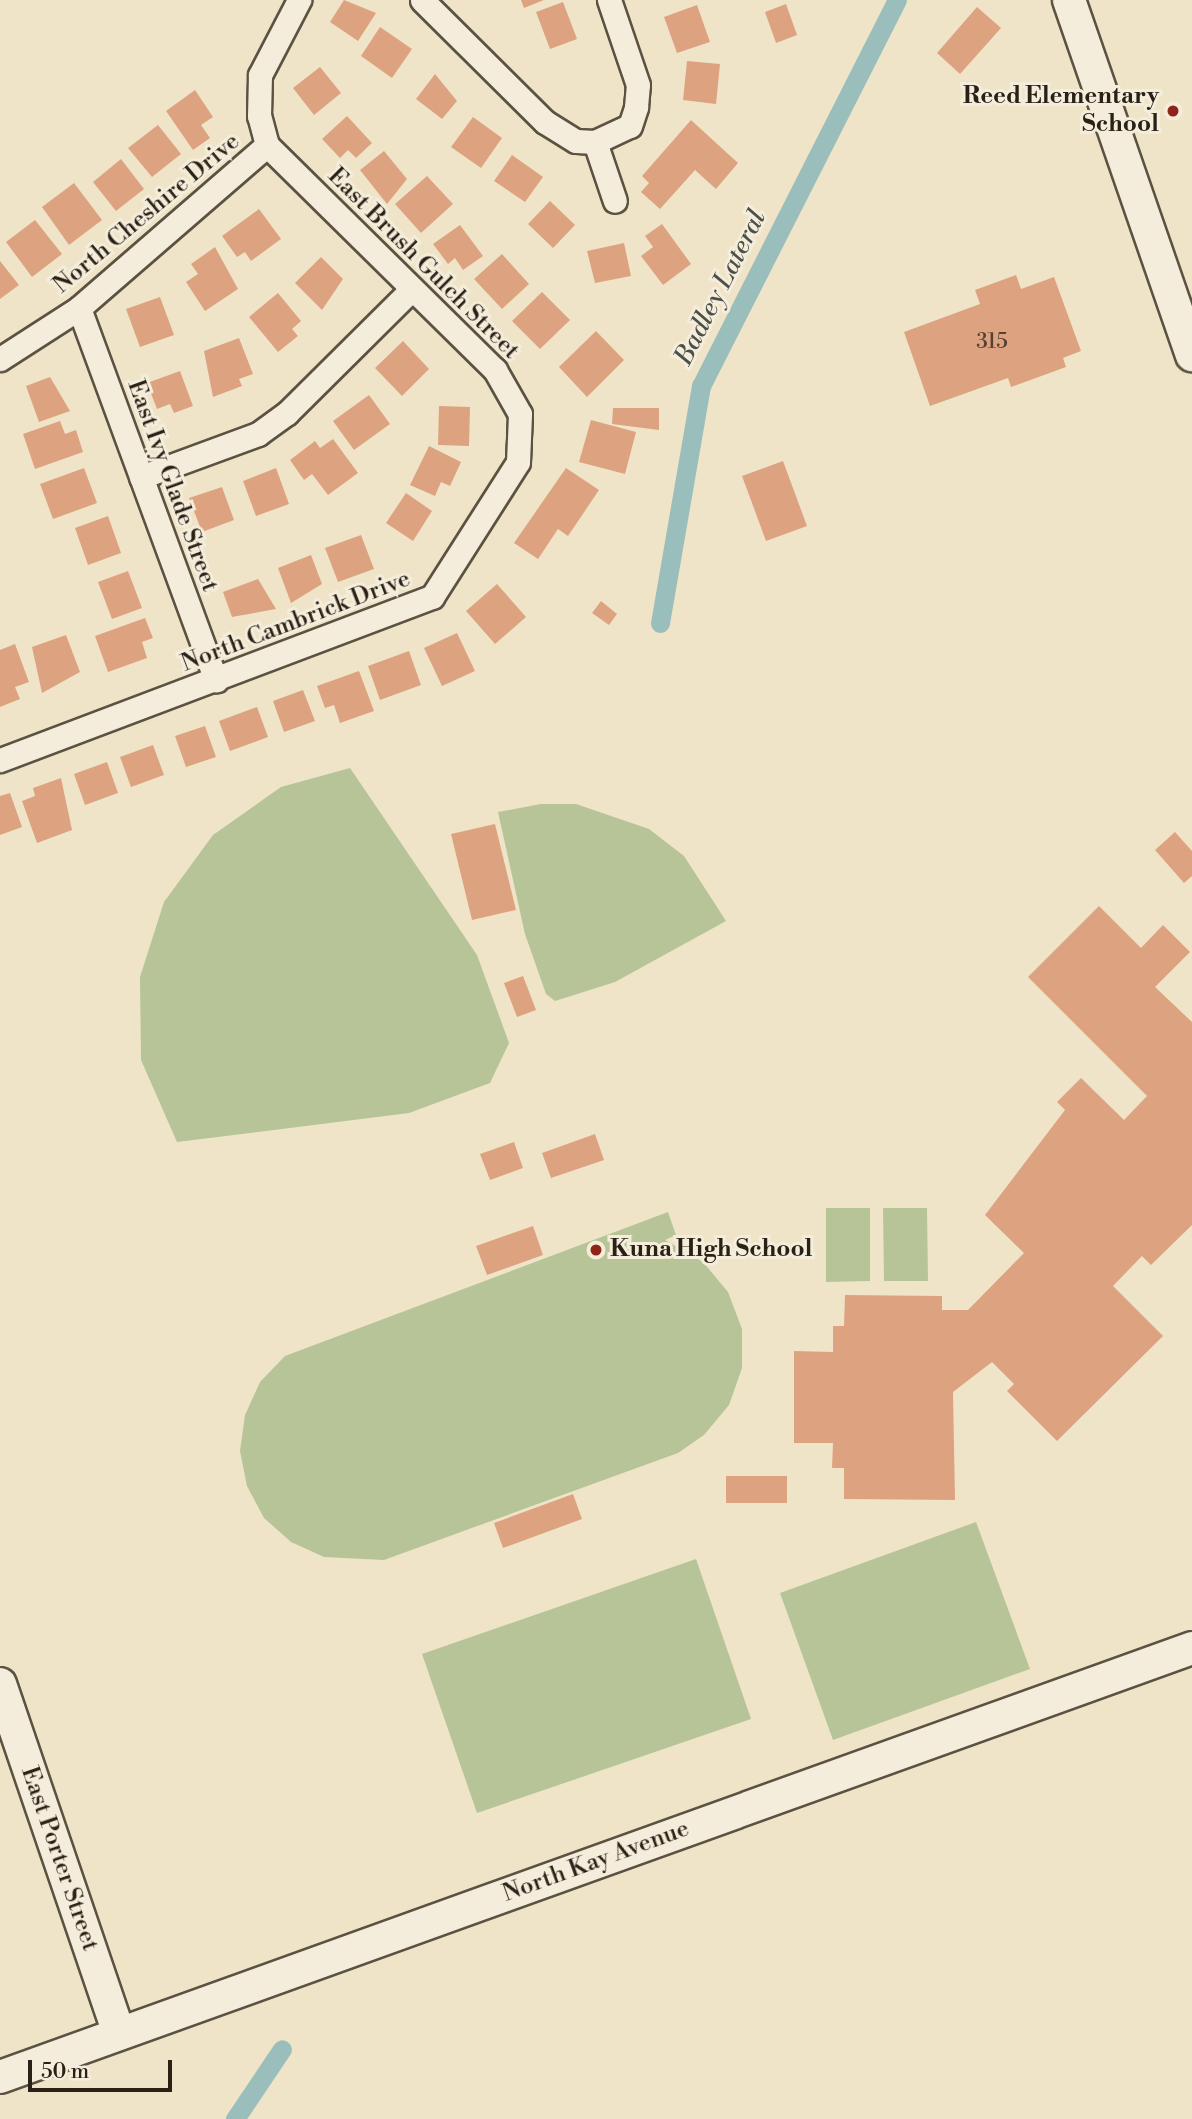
<!DOCTYPE html>
<html>
<head>
<meta charset="utf-8">
<style>
	body { margin:0 }
	#map { position:relative; width:1192px; height:2119px; overflow:hidden; background:#efe4c8; font-family:"Libre Bodoni",serif }
	div>[style] { position:absolute }
	[style*='--x'] { left:calc(var(--x)*1px); top:calc(var(--y)*1px); width:calc(var(--w)*1px); rotate:calc(var(--a)*1deg) }
	.green>* { inset:0; background:#b7c497 }
	.canal>* { height:19px; margin:-9.5px; padding:0 9.5px; transform-origin:9.5px; border-radius:9.5px; background:#9abebb }
	.building>* { inset:0; background:#dda381 }
	.roads { filter:drop-shadow(2px 0 #5b5242) drop-shadow(-2px 0 #5b5242) drop-shadow(0 2px #5b5242) drop-shadow(0 -2px #5b5242) }
	.street>* { height:23px; margin:-11.5px; padding:0 11.5px; transform-origin:11.5px; border-radius:11.5px; background:#f5eddb }
	.secondary>* { height:32px; margin:-16px; padding:0 16px; transform-origin:16px; border-radius:16px; background:#f5eddb }
	.dots>* { width:19px; height:19px; translate:-50% -50%; box-sizing:border-box; border:4px solid #f5eddb; border-radius:50% }
	span { translate:-50% -50%; white-space:nowrap; text-align:center; line-height:1.15; -webkit-text-stroke:6px #f5eddb; paint-order:stroke }
	.number-label { font-size:21px; color:#574231 }
	.number-label span { -webkit-text-stroke-width:0 }
	.poi-label { font-size:24px; color:#2a2116; font-weight:700 }
	.right { translate:-100% -50%; text-align:right }
	.left { translate:0 -50%; text-align:left }
	.street-label { font-size:24px; color:#2a2116 }
	.water-label { font-size:26px; color:#4c5048; font-style:italic }
	.scale { position:absolute; left:28px; top:2060px; width:144px; height:32px; box-sizing:border-box; border:4px solid #2a2116; border-top:0; padding-left:9px; font-size:21px; line-height:24px; white-space:nowrap; color:#2a2116; -webkit-text-stroke:5px #f5eddb; paint-order:stroke }
</style>
</head>
<body>
<div id="map">
	<div class="green">
		<i style="clip-path:polygon(350px 768px,477px 955px,509px 1043px,490px 1083px,409px 1113px,177px 1142px,141px 1060px,140px 977px,164px 902px,213px 835px,281px 787px)"></i>
		<i style="clip-path:polygon(541px 804px,576px 804px,649px 829px,684px 856px,726px 921px,615px 982px,555px 1001px,546px 994px,525px 934px,498px 812px)"></i>
		<i style="clip-path:polygon(826px 1208px,870px 1208px,870px 1281px,826px 1282px)"></i>
		<i style="clip-path:polygon(883px 1208px,927px 1208px,928px 1281px,884px 1281px)"></i>
		<i style="clip-path:polygon(668px 1212px,676px 1235px,665px 1240px,703px 1262px,728px 1292px,742px 1329px,742px 1368px,729px 1405px,704px 1435px,678px 1453px,384px 1560px,324px 1557px,291px 1542px,264px 1518px,247px 1486px,240px 1451px,245px 1415px,260px 1382px,285px 1356px)"></i>
		<i style="clip-path:polygon(976px 1522px,1030px 1669px,833px 1740px,780px 1593px)"></i>
		<i style="clip-path:polygon(696px 1559px,751px 1719px,477px 1813px,422px 1654px)"></i>
	</div>
	<div class="canal">
		<i style="--x:660;--y:623;--w:241;--a:-80.2"></i>
		<i style="--x:701;--y:386;--w:433;--a:-63.1"></i>
		<i style="--x:235;--y:2119;--w:84;--a:-56.1"></i>
	</div>
	<div class="building">
		<i style="clip-path:polygon(344px 0,376px 13px,358px 41px,330px 22px)"></i>
		<i style="clip-path:polygon(521px 0,544px 0,524px 8px)"></i>
		<i style="clip-path:polygon(563px 2px,577px 39px,550px 49px,536px 12px)"></i>
		<i style="clip-path:polygon(786px 4px,797px 35px,776px 43px,765px 12px)"></i>
		<i style="clip-path:polygon(697px 5px,710px 42px,677px 53px,664px 17px)"></i>
		<i style="clip-path:polygon(977px 7px,1001px 28px,960px 74px,937px 53px)"></i>
		<i style="clip-path:polygon(380px 27px,412px 49px,392px 78px,361px 56px)"></i>
		<i style="clip-path:polygon(687px 61px,720px 64px,716px 104px,683px 100px)"></i>
		<i style="clip-path:polygon(320px 67px,341px 93px,314px 115px,293px 88px)"></i>
		<i style="clip-path:polygon(435px 74px,457px 101px,442px 119px,416px 99px)"></i>
		<i style="clip-path:polygon(195px 90px,213px 117px,201px 125px,210px 138px,193px 150px,166px 111px)"></i>
		<i style="clip-path:polygon(347px 116px,372px 143px,356px 158px,348px 150px,340px 158px,322px 139px)"></i>
		<i style="clip-path:polygon(473px 117px,502px 138px,481px 168px,451px 147px)"></i>
		<i style="clip-path:polygon(691px 120px,738px 163px,716px 189px,695px 170px,660px 209px,641px 192px,649px 183px,642px 176px)"></i>
		<i style="clip-path:polygon(158px 125px,181px 154px,152px 177px,128px 148px)"></i>
		<i style="clip-path:polygon(384px 151px,407px 179px,387px 204px,360px 170px)"></i>
		<i style="clip-path:polygon(512px 155px,543px 177px,525px 202px,494px 181px)"></i>
		<i style="clip-path:polygon(121px 159px,144px 189px,116px 211px,93px 182px)"></i>
		<i style="clip-path:polygon(427px 176px,453px 204px,421px 233px,395px 204px)"></i>
		<i style="clip-path:polygon(74px 183px,102px 220px,69px 245px,42px 207px)"></i>
		<i style="clip-path:polygon(550px 201px,575px 225px,553px 248px,528px 224px)"></i>
		<i style="clip-path:polygon(259px 209px,281px 239px,251px 261px,245px 252px,237px 257px,222px 236px)"></i>
		<i style="clip-path:polygon(35px 220px,62px 254px,32px 277px,6px 242px)"></i>
		<i style="clip-path:polygon(662px 224px,691px 264px,663px 285px,641px 256px,653px 247px,645px 236px)"></i>
		<i style="clip-path:polygon(460px 225px,483px 256px,463px 270px,455px 258px,448px 264px,433px 244px)"></i>
		<i style="clip-path:polygon(624px 243px,631px 276px,595px 283px,587px 251px)"></i>
		<i style="clip-path:polygon(215px 247px,238px 289px,205px 311px,186px 282px,198px 274px,191px 264px)"></i>
		<i style="clip-path:polygon(502px 254px,529px 284px,502px 309px,474px 279px)"></i>
		<i style="clip-path:polygon(321px 257px,343px 279px,322px 310px,295px 283px)"></i>
		<i style="clip-path:polygon(0 261px,19px 285px,0 299px)"></i>
		<i style="clip-path:polygon(1016px 275px,1021px 289px,1054px 277px,1081px 351px,1063px 358px,1066px 367px,1011px 387px,1008px 378px,930px 406px,904px 332px,980px 304px,975px 290px)"></i>
		<i style="clip-path:polygon(542px 292px,570px 320px,540px 349px,512px 321px)"></i>
		<i style="clip-path:polygon(278px 293px,301px 321px,292px 329px,298px 336px,278px 352px,249px 317px)"></i>
		<i style="clip-path:polygon(160px 297px,174px 335px,140px 347px,126px 309px)"></i>
		<i style="clip-path:polygon(596px 331px,624px 360px,587px 397px,559px 367px)"></i>
		<i style="clip-path:polygon(239px 338px,253px 374px,239px 379px,242px 386px,213px 397px,204px 351px)"></i>
		<i style="clip-path:polygon(403px 341px,429px 369px,402px 396px,375px 368px)"></i>
		<i style="clip-path:polygon(180px 371px,193px 406px,174px 413px,170px 404px,157px 409px,147px 383px)"></i>
		<i style="clip-path:polygon(50px 377px,70px 411px,39px 422px,26px 386px)"></i>
		<i style="clip-path:polygon(369px 395px,390px 424px,354px 450px,333px 421px)"></i>
		<i style="clip-path:polygon(439px 406px,470px 407px,469px 446px,438px 445px)"></i>
		<i style="clip-path:polygon(613px 408px,659px 408px,659px 430px,612px 424px)"></i>
		<i style="clip-path:polygon(591px 420px,636px 432px,625px 474px,579px 462px)"></i>
		<i style="clip-path:polygon(60px 421px,65px 434px,76px 430px,83px 452px,35px 469px,23px 434px)"></i>
		<i style="clip-path:polygon(333px 439px,358px 473px,328px 495px,312px 474px,304px 480px,290px 460px,315px 441px,320px 448px)"></i>
		<i style="clip-path:polygon(429px 446px,461px 462px,450px 486px,441px 482px,435px 496px,410px 485px)"></i>
		<i style="clip-path:polygon(783px 461px,807px 526px,766px 541px,742px 476px)"></i>
		<i style="clip-path:polygon(84px 468px,97px 503px,53px 519px,40px 484px)"></i>
		<i style="clip-path:polygon(276px 468px,289px 504px,256px 516px,243px 481px)"></i>
		<i style="clip-path:polygon(566px 468px,599px 490px,568px 536px,558px 529px,538px 559px,514px 543px)"></i>
		<i style="clip-path:polygon(222px 487px,234px 520px,202px 532px,189px 498px)"></i>
		<i style="clip-path:polygon(406px 493px,432px 511px,413px 541px,386px 523px)"></i>
		<i style="clip-path:polygon(108px 516px,121px 553px,88px 565px,75px 528px)"></i>
		<i style="clip-path:polygon(361px 535px,374px 569px,338px 582px,325px 548px)"></i>
		<i style="clip-path:polygon(311px 555px,322px 584px,291px 603px,278px 568px)"></i>
		<i style="clip-path:polygon(128px 571px,142px 608px,112px 619px,98px 582px)"></i>
		<i style="clip-path:polygon(258px 579px,276px 609px,232px 617px,223px 592px)"></i>
		<i style="clip-path:polygon(497px 584px,526px 617px,495px 644px,466px 611px)"></i>
		<i style="clip-path:polygon(601px 601px,617px 614px,609px 625px,592px 613px)"></i>
		<i style="clip-path:polygon(145px 618px,153px 638px,142px 642px,147px 658px,108px 672px,95px 636px)"></i>
		<i style="clip-path:polygon(457px 633px,475px 671px,442px 686px,424px 648px)"></i>
		<i style="clip-path:polygon(66px 635px,80px 672px,42px 693px,32px 647px)"></i>
		<i style="clip-path:polygon(15px 644px,29px 682px,15px 687px,20px 699px,0 707px,0 650px)"></i>
		<i style="clip-path:polygon(409px 651px,421px 685px,380px 700px,368px 666px)"></i>
		<i style="clip-path:polygon(359px 671px,374px 711px,340px 723px,334px 705px,325px 708px,317px 686px)"></i>
		<i style="clip-path:polygon(303px 690px,315px 721px,284px 732px,273px 701px)"></i>
		<i style="clip-path:polygon(257px 707px,268px 737px,230px 751px,219px 721px)"></i>
		<i style="clip-path:polygon(205px 726px,216px 757px,186px 767px,175px 736px)"></i>
		<i style="clip-path:polygon(153px 745px,164px 775px,131px 787px,120px 757px)"></i>
		<i style="clip-path:polygon(107px 762px,118px 793px,85px 805px,74px 774px)"></i>
		<i style="clip-path:polygon(61px 778px,72px 830px,37px 843px,22px 801px,35px 796px,33px 788px)"></i>
		<i style="clip-path:polygon(10px 793px,22px 827px,0 835px,0 796px)"></i>
		<i style="clip-path:polygon(495px 824px,516px 910px,472px 920px,451px 834px)"></i>
		<i style="clip-path:polygon(1175px 832px,1192px 851px,1192px 876px,1184px 883px,1155px 850px)"></i>
		<i style="clip-path:polygon(1099px 906px,1141px 948px,1163px 925px,1190px 952px,1155px 987px,1192px 1022px,1192px 1225px,1151px 1265px,1142px 1256px,1113px 1286px,1163px 1336px,1057px 1441px,1007px 1391px,1014px 1384px,992px 1362px,953px 1392px,955px 1500px,844px 1499px,844px 1468px,832px 1468px,833px 1443px,794px 1443px,794px 1351px,833px 1352px,833px 1326px,844px 1326px,845px 1295px,942px 1296px,942px 1310px,968px 1310px,1024px 1253px,985px 1215px,1065px 1110px,1057px 1102px,1081px 1078px,1124px 1120px,1147px 1096px,1028px 977px)"></i>
		<i style="clip-path:polygon(523px 976px,536px 1010px,517px 1017px,504px 983px)"></i>
		<i style="clip-path:polygon(595px 1134px,604px 1160px,551px 1178px,542px 1153px)"></i>
		<i style="clip-path:polygon(514px 1142px,523px 1168px,490px 1180px,480px 1154px)"></i>
		<i style="clip-path:polygon(533px 1226px,543px 1255px,487px 1275px,476px 1246px)"></i>
		<i style="clip-path:polygon(726px 1476px,787px 1476px,787px 1503px,726px 1503px)"></i>
		<i style="clip-path:polygon(573px 1494px,582px 1519px,503px 1548px,494px 1523px)"></i>
	</div>
	<div class="roads">
		<div class="street">
			<i style="--x:422;--y:0;--w:173;--a:44.8"></i>
			<i style="--x:545;--y:122;--w:36;--a:32"></i>
			<i style="--x:576;--y:141;--w:19;--a:3"></i>
			<i style="--x:595;--y:142;--w:62;--a:71.3"></i>
			<i style="--x:595;--y:142;--w:38;--a:-25"></i>
			<i style="--x:630;--y:126;--w:20;--a:-72"></i>
			<i style="--x:636;--y:107;--w:22;--a:-85"></i>
			<i style="--x:638;--y:85;--w:90;--a:-108.8"></i>
			<i style="--x:79;--y:308;--w:397;--a:69.8"></i>
			<i style="--x:0;--y:359;--w:94;--a:-32.8"></i>
			<i style="--x:79;--y:308;--w:249;--a:-40.9"></i>
			<i style="--x:267;--y:145;--w:30;--a:-105"></i>
			<i style="--x:259;--y:116;--w:41;--a:-88.6"></i>
			<i style="--x:260;--y:75;--w:85;--a:-62.5"></i>
			<i style="--x:141;--y:477;--w:125;--a:-20.2"></i>
			<i style="--x:258;--y:434;--w:36;--a:-36"></i>
			<i style="--x:287;--y:413;--w:175;--a:-44.8"></i>
			<i style="--x:0;--y:760;--w:462;--a:-20.7"></i>
			<i style="--x:432;--y:597;--w:160;--a:-57.5"></i>
			<i style="--x:518;--y:462;--w:48;--a:-87.6"></i>
			<i style="--x:520;--y:414;--w:51;--a:-119.6"></i>
			<i style="--x:495;--y:370;--w:320;--a:-135.4"></i>
		</div>
		<div class="secondary">
			<i style="--x:1069;--y:0;--w:376;--a:70.9"></i>
			<i style="--x:0;--y:1684;--w:369;--a:71.2"></i>
			<i style="--x:0;--y:2077;--w:1267;--a:-19.79"></i>
		</div>
	</div>
	<div class="dots">
		<i style="left:1173px;top:111px;background:#8f2418"></i>
		<i style="left:596px;top:1250px;background:#8f2418"></i>
	</div>
	<div class="number-label">
		<span style="left:992px;top:342px">315</span>
	</div>
	<div class="poi-label">
		<span class="right" style="left:1159px;top:111px">Reed Elementary<br>School</span>
		<span class="left" style="left:610px;top:1250px">Kuna High School</span>
	</div>
	<div class="street-label">
		<span style="left:147px;top:214px;rotate:-40deg">North Cheshire Drive</span>
		<span style="left:423px;top:264px;rotate:45deg">East Brush Gulch Street</span>
		<span style="left:172px;top:486px;rotate:70deg">East Ivy Glade Street</span>
		<span style="left:296px;top:622px;rotate:-21deg">North Cambrick Drive</span>
		<span style="left:59px;top:1859px;rotate:71deg">East Porter Street</span>
		<span style="left:596px;top:1862px;rotate:-20deg">North Kay Avenue</span>
	</div>
	<div class="water-label">
		<span style="left:721px;top:288px;rotate:-63deg">Badley Lateral</span>
	</div>
	<div class="scale">50 m</div>
</div>
</body>
</html>
